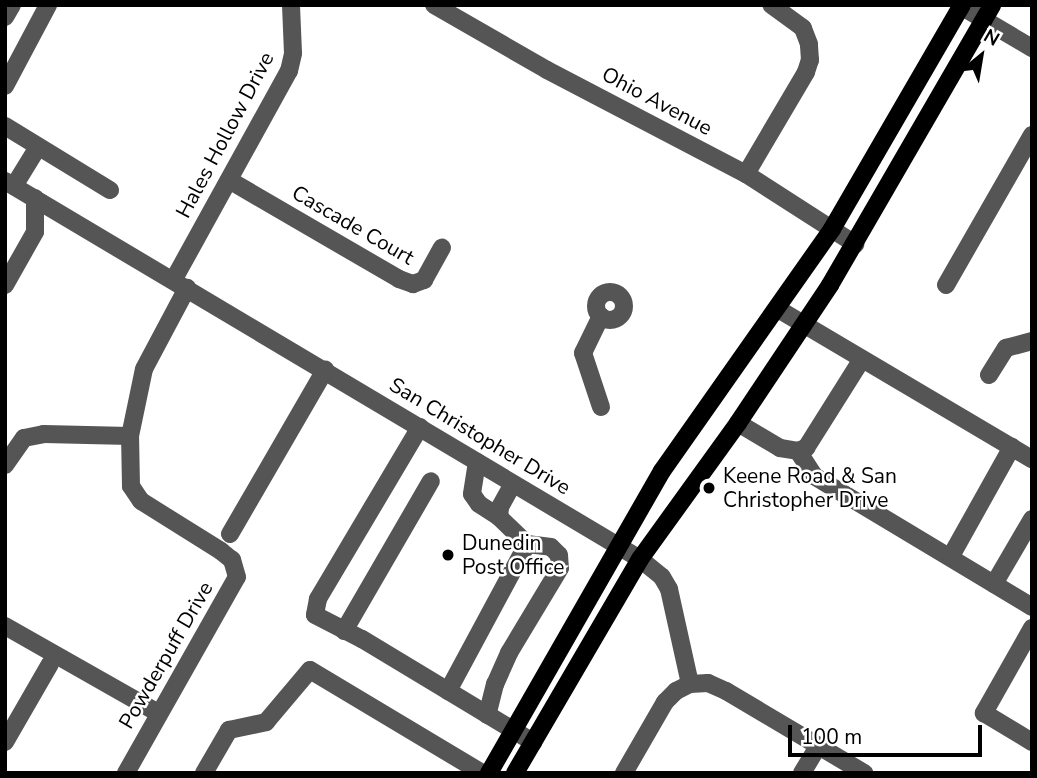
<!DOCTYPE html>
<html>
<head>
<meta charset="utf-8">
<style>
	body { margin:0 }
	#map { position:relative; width:1037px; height:778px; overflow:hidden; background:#fff; font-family:"Nunito Sans",sans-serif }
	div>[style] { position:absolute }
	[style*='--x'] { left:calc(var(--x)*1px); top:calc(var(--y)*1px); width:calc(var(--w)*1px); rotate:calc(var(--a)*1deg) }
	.minor>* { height:18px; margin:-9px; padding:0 9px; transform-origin:9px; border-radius:9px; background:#555 }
	.minor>.ring { margin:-9px; padding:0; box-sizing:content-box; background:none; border:18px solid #555; border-radius:50% }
	.major>* { height:18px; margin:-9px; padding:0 9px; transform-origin:9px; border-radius:9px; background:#000 }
	.dots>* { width:19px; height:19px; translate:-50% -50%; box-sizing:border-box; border:4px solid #fff; border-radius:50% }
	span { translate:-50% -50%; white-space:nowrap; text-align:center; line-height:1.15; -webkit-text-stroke:5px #fff; paint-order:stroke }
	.street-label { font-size:21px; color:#000 }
	.poi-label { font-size:21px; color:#000 }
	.left { translate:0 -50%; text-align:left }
	.frame { position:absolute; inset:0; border:7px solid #000; pointer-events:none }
	.north { position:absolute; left:946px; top:21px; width:70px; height:70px; -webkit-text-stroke:5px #fff; paint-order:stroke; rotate:30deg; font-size:19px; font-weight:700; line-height:28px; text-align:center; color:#000 }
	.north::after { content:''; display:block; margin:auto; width:24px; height:32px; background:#000; clip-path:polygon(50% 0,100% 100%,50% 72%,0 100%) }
	.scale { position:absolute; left:788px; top:725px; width:194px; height:32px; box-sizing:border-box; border:4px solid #000; border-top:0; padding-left:9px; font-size:21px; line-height:24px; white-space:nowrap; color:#000; -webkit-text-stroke:5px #fff; paint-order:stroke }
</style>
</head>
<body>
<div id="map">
	<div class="minor">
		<i style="--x:434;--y:5;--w:130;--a:29.9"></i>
		<i style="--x:547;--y:70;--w:225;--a:27.6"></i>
		<i style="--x:746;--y:174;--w:130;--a:32.7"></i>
		<i style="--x:959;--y:5;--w:85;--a:30.5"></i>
		<i style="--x:5;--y:17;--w:14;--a:-60"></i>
		<i style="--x:5;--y:86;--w:92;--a:-62"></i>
		<i style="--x:5;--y:126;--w:123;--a:31.4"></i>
		<i style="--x:746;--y:174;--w:118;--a:-59.5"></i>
		<i style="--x:806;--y:72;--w:13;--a:-72"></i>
		<i style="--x:810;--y:60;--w:16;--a:-94"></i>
		<i style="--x:809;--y:44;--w:17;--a:-111"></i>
		<i style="--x:803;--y:28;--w:39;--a:-144"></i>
		<i style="--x:229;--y:180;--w:197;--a:30.2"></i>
		<i style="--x:399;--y:279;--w:15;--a:20"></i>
		<i style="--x:413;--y:284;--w:12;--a:-20"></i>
		<i style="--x:424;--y:280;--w:37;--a:-61"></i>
		<i style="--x:5;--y:181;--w:739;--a:30.76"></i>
		<i style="--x:640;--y:559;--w:28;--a:39"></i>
		<i style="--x:662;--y:577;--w:14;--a:60"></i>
		<i style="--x:669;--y:589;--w:97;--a:77.5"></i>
		<i style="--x:690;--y:684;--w:18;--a:-3"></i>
		<i style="--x:708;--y:683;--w:20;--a:24"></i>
		<i style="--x:726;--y:691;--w:161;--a:30.7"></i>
		<i style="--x:14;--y:186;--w:46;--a:-58.4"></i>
		<i style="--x:174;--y:279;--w:238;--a:-61.1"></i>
		<i style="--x:289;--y:71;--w:18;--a:-77"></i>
		<i style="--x:293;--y:53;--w:48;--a:-92.4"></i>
		<i style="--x:5;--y:285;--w:61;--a:-60.5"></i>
		<i style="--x:35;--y:232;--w:34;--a:-90"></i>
		<i style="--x:946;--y:285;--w:173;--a:-60.2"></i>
		<i class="ring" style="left:596px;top:292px;width:10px;height:10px"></i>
		<i style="--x:778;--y:309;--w:295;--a:30.6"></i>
		<i style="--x:989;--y:375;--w:32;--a:-58"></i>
		<i style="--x:1006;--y:348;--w:27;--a:-15"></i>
		<i style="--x:601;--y:407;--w:57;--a:-108.4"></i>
		<i style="--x:583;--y:353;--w:41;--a:-64.1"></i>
		<i style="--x:738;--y:423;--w:49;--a:30.8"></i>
		<i style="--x:780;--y:448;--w:18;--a:9"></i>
		<i style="--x:798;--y:451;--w:9;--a:-21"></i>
		<i style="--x:806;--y:448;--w:105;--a:-57.8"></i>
		<i style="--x:420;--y:427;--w:200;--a:120.7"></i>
		<i style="--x:318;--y:599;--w:16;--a:101"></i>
		<i style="--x:315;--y:615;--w:53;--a:27.1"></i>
		<i style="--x:362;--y:639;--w:200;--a:31.1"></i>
		<i style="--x:798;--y:451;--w:30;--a:57"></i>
		<i style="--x:814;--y:476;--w:210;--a:31"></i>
		<i style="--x:477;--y:462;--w:32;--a:99"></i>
		<i style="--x:472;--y:494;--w:12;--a:55"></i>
		<i style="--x:479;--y:504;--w:24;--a:33"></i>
		<i style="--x:499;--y:517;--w:39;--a:44"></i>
		<i style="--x:5;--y:465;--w:33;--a:-55"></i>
		<i style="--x:24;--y:438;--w:20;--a:-11"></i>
		<i style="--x:44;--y:434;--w:86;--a:1.3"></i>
		<i style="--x:499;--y:517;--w:10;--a:-84"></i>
		<i style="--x:500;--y:507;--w:26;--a:-61"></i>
		<i style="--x:1032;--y:519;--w:75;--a:120.3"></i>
		<i style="--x:994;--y:584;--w:44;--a:31.2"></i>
		<i style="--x:230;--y:534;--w:190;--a:-59.9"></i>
		<i style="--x:951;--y:556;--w:125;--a:-60.8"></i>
		<i style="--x:5;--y:626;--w:176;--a:29.6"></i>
		<i style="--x:1032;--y:628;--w:98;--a:119.5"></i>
		<i style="--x:984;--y:713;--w:56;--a:31.1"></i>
		<i style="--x:344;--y:631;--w:173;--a:-59.9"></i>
		<i style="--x:448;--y:691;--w:167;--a:-61.7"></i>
		<i style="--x:527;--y:544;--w:24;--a:7"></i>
		<i style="--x:551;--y:547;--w:11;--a:45"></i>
		<i style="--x:559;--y:555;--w:13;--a:86"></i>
		<i style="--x:560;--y:568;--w:99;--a:121"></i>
		<i style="--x:509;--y:653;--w:34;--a:114"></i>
		<i style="--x:495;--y:684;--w:32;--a:104"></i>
		<i style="--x:5;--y:742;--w:90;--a:-60"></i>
		<i style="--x:126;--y:773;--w:225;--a:-60.5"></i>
		<i style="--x:237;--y:577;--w:18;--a:-106"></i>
		<i style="--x:232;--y:560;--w:14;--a:-141"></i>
		<i style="--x:221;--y:551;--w:94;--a:-148"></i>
		<i style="--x:141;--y:501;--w:18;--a:-124"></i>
		<i style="--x:131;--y:486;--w:50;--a:-91.1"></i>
		<i style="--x:130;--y:436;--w:68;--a:-78.2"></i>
		<i style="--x:144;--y:369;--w:92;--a:-62"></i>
		<i style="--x:204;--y:773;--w:50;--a:-59.8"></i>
		<i style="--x:229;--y:730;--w:38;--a:-12"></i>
		<i style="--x:266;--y:722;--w:68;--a:-49.8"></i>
		<i style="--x:310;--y:670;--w:200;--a:30.9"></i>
		<i style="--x:624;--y:773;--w:82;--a:-60"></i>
		<i style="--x:665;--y:702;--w:16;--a:-45"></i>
		<i style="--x:676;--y:691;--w:16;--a:-27"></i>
		<i style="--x:802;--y:773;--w:31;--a:-59"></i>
	</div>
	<div class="major">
		<i style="--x:489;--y:773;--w:348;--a:-60.2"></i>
		<i style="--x:662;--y:471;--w:296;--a:-54.9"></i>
		<i style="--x:832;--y:229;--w:259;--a:-59.9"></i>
		<i style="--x:515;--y:773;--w:248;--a:-59.7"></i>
		<i style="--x:640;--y:559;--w:168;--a:-54.2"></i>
		<i style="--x:738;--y:423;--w:166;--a:-56.3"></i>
		<i style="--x:830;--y:285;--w:323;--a:-59.9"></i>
	</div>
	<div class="dots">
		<i style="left:709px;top:488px;background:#000"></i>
		<i style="left:448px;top:555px;background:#000"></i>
	</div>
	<div class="street-label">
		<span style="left:657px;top:101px;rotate:28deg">Ohio Avenue</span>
		<span style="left:225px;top:135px;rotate:-62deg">Hales Hollow Drive</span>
		<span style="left:353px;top:225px;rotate:30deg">Cascade Court</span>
		<span style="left:480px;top:436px;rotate:31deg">San Christopher Drive</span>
		<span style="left:166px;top:655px;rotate:-60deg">Powderpuff Drive</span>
	</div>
	<div class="poi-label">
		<span class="left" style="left:723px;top:488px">Keene Road &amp; San<br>Christopher Drive</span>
		<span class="left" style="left:462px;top:555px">Dunedin<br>Post Office</span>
	</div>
	<div class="frame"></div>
	<div class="north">N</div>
	<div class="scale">100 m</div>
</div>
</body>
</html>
